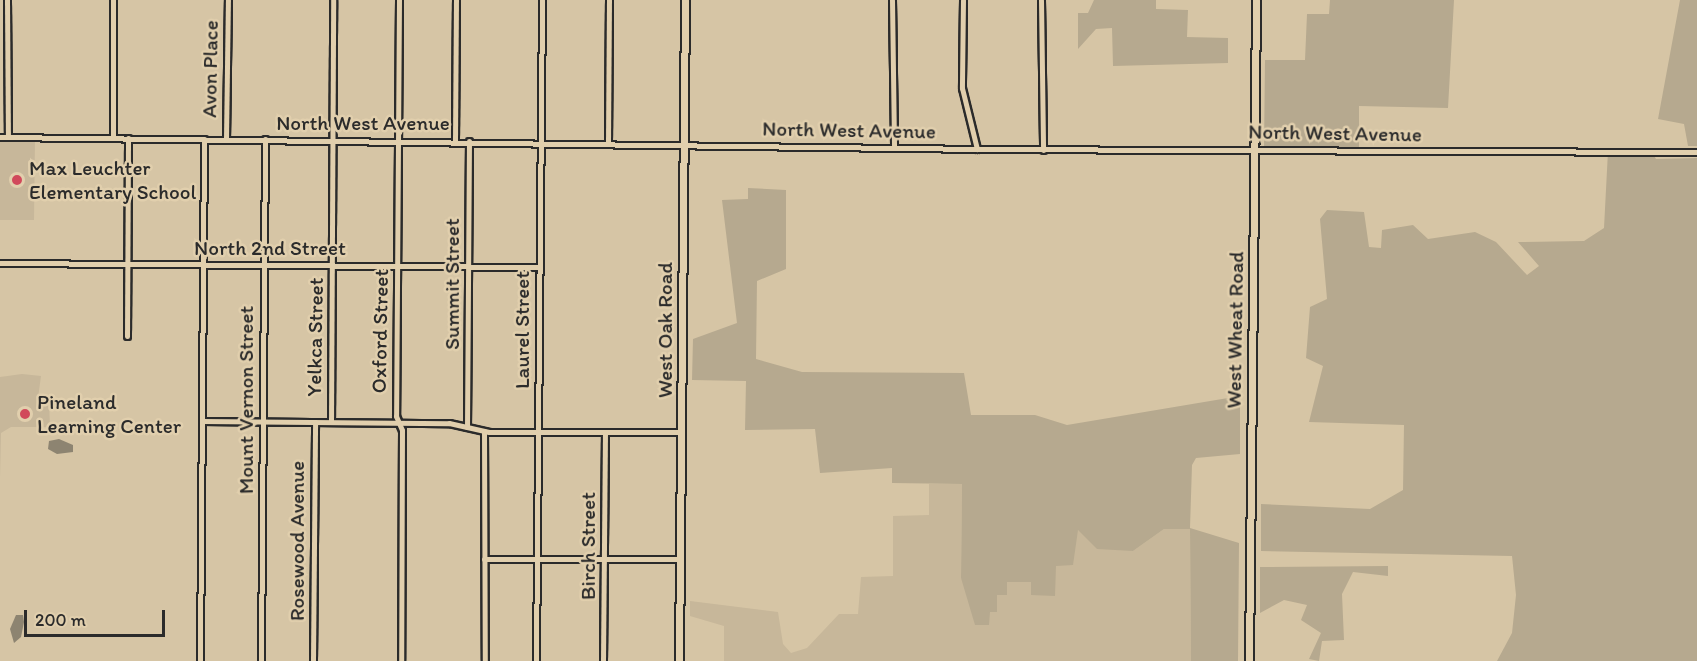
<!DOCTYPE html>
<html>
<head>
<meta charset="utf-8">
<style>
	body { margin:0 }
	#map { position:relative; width:1697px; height:661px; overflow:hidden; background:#d6c5a5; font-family:Itim,sans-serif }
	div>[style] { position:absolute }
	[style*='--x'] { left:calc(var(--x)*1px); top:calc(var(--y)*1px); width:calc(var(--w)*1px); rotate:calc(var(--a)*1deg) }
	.built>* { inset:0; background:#c7b79a }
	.green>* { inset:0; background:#b6a98f }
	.water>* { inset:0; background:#8d8471 }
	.roads { filter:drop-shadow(2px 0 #2b2b2b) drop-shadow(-2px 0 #2b2b2b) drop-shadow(0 2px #2b2b2b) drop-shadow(0 -2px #2b2b2b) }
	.minor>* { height:5px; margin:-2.5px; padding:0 2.5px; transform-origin:2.5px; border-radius:2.5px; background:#e1cfad }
	.tertiary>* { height:7px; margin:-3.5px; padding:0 3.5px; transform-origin:3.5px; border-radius:3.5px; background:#e1cfad }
	.dots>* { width:16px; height:16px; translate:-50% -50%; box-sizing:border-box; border:3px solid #e1cfad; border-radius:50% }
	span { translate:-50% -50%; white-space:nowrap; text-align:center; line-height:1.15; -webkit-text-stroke:5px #e1cfad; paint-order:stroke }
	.street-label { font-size:21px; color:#2b2b2b }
	.poi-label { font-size:21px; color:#2b2b2b }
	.left { translate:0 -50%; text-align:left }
	.scale { position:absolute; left:24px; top:610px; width:141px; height:27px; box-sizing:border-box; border:3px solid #2b2b2b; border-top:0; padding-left:8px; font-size:18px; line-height:21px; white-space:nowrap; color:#2b2b2b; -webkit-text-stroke:4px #e1cfad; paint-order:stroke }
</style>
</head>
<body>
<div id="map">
	<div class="built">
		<i style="clip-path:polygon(0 139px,35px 139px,34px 220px,0 220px)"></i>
		<i style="clip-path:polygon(22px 374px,41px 376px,38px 398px,49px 401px,50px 427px,11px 427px,1px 433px,0 478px,0 377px)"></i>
		<i style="clip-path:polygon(929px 484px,962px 484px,961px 578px,990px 612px,997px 612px,997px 595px,1007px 582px,1031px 582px,1056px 566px,1078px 530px,1133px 551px,1164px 529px,1190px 529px,1191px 661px,724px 661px,724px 626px,690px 616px,690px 601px,778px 612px,783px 644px,791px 653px,807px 648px,839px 614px,858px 614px,861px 577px,893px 576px,893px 516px,929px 515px)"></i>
	</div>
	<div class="green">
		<i style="clip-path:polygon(1094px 0,1156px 0,1156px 9px,1188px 10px,1187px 37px,1228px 38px,1228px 63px,1113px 66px,1112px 28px,1096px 29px,1078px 49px,1078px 13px,1088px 13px)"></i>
		<i style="clip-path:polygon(1330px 0,1454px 0,1448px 108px,1359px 106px,1359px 150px,1264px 149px,1265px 60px,1305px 60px,1307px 14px,1329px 14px)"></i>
		<i style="clip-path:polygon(1680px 0,1697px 0,1697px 146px,1688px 146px,1684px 124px,1658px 119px)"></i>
		<i style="clip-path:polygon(1608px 151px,1652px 152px,1656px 159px,1697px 158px,1697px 661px,1497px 661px,1512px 633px,1516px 595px,1512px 556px,1261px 551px,1261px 504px,1370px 509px,1403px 490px,1404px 425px,1309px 422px,1323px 366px,1306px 358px,1310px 307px,1327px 299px,1320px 219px,1327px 210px,1364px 212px,1369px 247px,1381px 248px,1382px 230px,1413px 225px,1428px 239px,1475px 232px,1496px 242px,1527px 275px,1539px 266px,1518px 242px,1584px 241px,1604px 228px)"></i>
		<i style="clip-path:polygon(748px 188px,786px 190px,786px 269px,757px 281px,756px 359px,802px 372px,964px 373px,971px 415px,1035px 415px,1067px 425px,1240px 396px,1240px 454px,1196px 458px,1192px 465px,1190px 528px,1239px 543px,1238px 661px,1191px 661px,1190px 529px,1164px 529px,1133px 551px,1097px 549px,1078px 530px,1073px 565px,1056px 566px,1055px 596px,1031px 595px,1031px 582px,1007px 582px,1007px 595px,997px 595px,997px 612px,990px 612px,989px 625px,975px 625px,961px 578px,962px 484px,892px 483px,892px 468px,820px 473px,815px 429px,745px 430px,746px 381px,692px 380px,693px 339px,737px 323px,722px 200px,748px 199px)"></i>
		<i style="clip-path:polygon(1388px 566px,1388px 576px,1353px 572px,1342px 594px,1344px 640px,1322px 641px,1319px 661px,1309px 659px,1321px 633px,1301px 620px,1307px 605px,1284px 600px,1260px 613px,1260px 567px)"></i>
	</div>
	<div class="water">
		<i style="clip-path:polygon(59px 439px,73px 445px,73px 452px,57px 454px,48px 449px,49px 441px)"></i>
		<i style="clip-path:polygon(16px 615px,23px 615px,24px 622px,21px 637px,14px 643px,10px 629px)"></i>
	</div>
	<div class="roads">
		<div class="minor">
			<i style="--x:7;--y:0;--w:137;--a:89.6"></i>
			<i style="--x:113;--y:0;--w:138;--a:90"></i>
			<i style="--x:399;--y:0;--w:416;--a:90.4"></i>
			<i style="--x:396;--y:416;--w:15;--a:67"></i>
			<i style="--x:402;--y:430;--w:231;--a:90.2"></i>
			<i style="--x:892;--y:0;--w:147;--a:89.2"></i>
			<i style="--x:963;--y:0;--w:88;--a:90.7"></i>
			<i style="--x:962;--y:88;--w:63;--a:76.2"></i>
			<i style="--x:1041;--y:0;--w:150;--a:89.2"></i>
			<i style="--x:0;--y:137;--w:977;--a:0.7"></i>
			<i style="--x:977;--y:149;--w:720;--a:0.24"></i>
			<i style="--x:226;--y:139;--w:139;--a:-89.2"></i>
			<i style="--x:455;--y:141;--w:141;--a:-89.6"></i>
			<i style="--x:608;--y:142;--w:142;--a:-89.6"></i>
			<i style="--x:0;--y:263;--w:539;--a:0.43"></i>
			<i style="--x:127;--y:336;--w:198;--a:-89.7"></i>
			<i style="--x:202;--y:421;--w:247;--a:0.5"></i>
			<i style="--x:449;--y:423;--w:41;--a:12.7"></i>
			<i style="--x:489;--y:432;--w:192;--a:0"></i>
			<i style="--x:331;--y:422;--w:422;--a:-89.7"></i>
			<i style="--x:467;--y:427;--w:286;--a:-89.6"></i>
			<i style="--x:484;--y:431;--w:230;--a:89.8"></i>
			<i style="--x:484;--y:559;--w:195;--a:0"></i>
			<i style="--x:200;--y:661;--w:522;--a:-89.56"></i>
			<i style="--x:261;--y:661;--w:522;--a:-89.56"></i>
			<i style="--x:313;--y:661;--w:239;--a:-89.5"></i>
			<i style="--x:536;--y:661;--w:661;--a:-89.48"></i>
			<i style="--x:603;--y:661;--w:229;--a:-89.5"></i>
		</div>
		<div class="tertiary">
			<i style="--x:679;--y:661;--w:661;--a:-89.48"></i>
			<i style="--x:1249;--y:661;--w:661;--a:-89.39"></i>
		</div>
	</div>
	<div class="dots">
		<i style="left:17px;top:180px;background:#d1495b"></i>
		<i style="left:25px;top:414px;background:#d1495b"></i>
	</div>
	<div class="street-label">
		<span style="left:210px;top:69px;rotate:-89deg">Avon Place</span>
		<span style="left:363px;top:123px">North West Avenue</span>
		<span style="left:849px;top:130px;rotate:1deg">North West Avenue</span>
		<span style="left:1335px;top:133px;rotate:1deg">North West Avenue</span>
		<span style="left:270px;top:248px">North 2nd Street</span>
		<span style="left:452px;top:284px;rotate:-90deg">Summit Street</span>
		<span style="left:522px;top:330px;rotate:-90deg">Laurel Street</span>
		<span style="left:665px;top:330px;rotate:-90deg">West Oak Road</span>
		<span style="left:1235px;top:330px;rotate:-89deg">West Wheat Road</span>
		<span style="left:380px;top:331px;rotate:-89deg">Oxford Street</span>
		<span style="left:315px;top:337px;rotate:-89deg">Yelkca Street</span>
		<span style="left:246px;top:400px;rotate:-90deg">Mount Vernon Street</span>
		<span style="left:297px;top:541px;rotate:-90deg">Rosewood Avenue</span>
		<span style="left:588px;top:546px;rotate:-90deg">Birch Street</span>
	</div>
	<div class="poi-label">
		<span class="left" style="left:29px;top:180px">Max Leuchter<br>Elementary School</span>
		<span class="left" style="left:37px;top:414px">Pineland<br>Learning Center</span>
	</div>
	<div class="scale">200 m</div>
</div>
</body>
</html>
